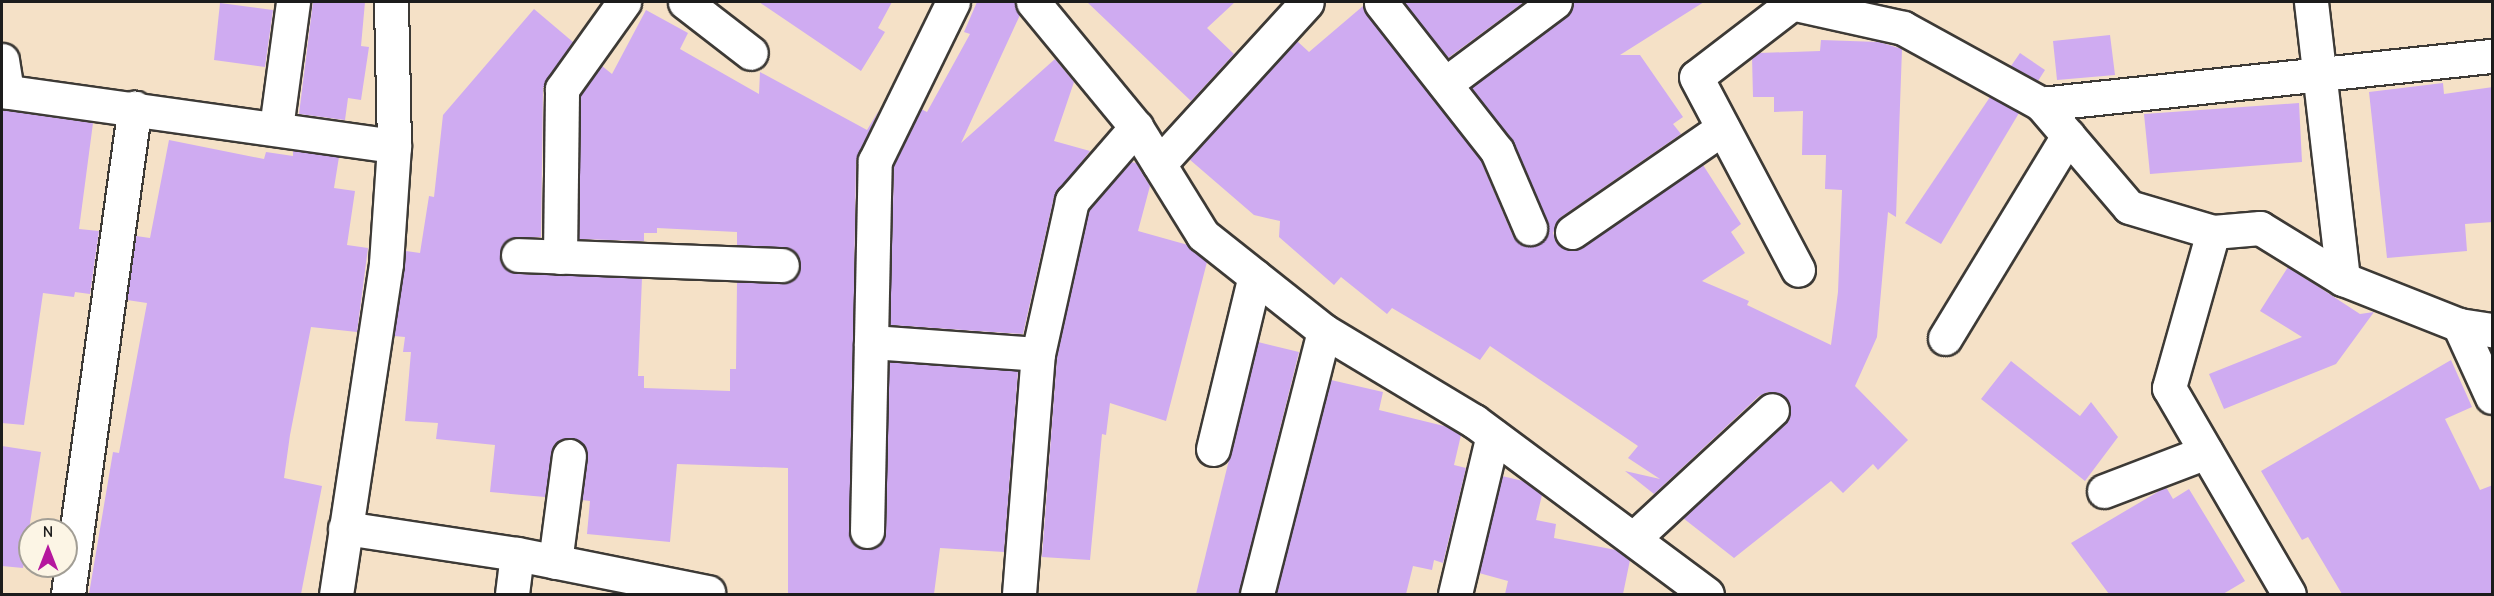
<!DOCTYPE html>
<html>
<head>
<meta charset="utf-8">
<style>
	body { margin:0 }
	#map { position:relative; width:2494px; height:596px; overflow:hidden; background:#f5e1c7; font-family:"Comic Neue",sans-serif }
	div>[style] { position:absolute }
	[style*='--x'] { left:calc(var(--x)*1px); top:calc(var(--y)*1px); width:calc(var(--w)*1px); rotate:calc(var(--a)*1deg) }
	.building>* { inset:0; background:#cfabf1 }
	.roads { filter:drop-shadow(2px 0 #3d3a36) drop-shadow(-2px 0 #3d3a36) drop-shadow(0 2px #3d3a36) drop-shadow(0 -2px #3d3a36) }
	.minor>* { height:33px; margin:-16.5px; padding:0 16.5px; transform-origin:16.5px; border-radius:16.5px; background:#fff }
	span { translate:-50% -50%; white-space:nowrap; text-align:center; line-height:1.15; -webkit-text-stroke:4.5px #fcf5e5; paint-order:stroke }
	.frame { position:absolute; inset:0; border:3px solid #1c1c1c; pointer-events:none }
	.north { position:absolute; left:18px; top:518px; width:60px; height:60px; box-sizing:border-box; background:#fcf5e5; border:2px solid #a29e95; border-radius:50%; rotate:0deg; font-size:16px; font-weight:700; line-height:24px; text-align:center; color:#1c1c1c }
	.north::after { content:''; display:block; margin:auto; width:21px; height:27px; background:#b5179e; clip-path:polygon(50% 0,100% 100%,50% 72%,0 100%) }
</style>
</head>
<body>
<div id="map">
	<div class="building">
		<i style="clip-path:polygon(313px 2px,365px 2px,361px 46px,369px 47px,361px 100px,348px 98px,345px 120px,299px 114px)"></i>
		<i style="clip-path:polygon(759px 2px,892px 2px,878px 28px,885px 32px,861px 71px)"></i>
		<i style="clip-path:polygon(977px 2px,1015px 2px,1020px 15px,961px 143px,1055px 59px,1074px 82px,1054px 141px,1090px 151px,1054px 197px,1023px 334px,890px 325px,894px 166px,921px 109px,927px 112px,970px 34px,964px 32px)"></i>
		<i style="clip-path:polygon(1087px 2px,1235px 2px,1207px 28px,1234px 54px,1191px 101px)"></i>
		<i style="clip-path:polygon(1404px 2px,1524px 2px,1448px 58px)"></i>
		<i style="clip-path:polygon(1573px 2px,1704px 2px,1620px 55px,1640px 55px,1683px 117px,1673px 124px,1681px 134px,1561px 217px,1553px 233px,1557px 243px,1573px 251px,1583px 247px,1703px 165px,1741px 224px,1731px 232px,1745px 253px,1702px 281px,1749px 301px,1747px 305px,1831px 345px,1838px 292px,1842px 190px,1825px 189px,1826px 155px,1802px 155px,1803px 111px,1774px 112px,1774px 97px,1753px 97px,1752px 57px,1759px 53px,1820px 51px,1821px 40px,1879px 42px,1902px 49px,1896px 217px,1888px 212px,1877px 337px,1855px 386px,1908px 440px,1878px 470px,1873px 464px,1843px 493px,1831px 481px,1734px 558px,1683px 518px,1785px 424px,1790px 406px,1785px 397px,1768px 392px,1759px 396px,1654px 494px,1625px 471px,1660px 479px,1628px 458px,1638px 446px,1490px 346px,1480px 360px,1392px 308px,1387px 314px,1341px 277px,1334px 285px,1279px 237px,1280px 221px,1254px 215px,1189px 159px,1297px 41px,1309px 52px,1363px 6px,1481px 161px,1513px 236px,1527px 246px,1537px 245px,1545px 239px,1547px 221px,1514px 143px,1471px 88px,1566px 17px)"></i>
		<i style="clip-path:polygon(220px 3px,273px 10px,265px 67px,214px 60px)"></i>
		<i style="clip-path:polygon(534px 9px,573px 42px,543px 88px,541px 237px,509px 239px,502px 246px,501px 263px,517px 274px,642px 278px,638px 376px,644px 376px,644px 388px,730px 391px,730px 369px,736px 369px,737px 282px,790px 282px,801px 265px,791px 249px,737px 245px,737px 232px,657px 228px,657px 233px,644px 233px,644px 241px,579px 239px,581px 95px,602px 66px,612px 74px,646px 10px,688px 33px,680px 49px,759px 94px,760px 72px,867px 130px,879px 110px,856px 161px,850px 539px,867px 550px,876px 547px,886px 532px,889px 362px,1018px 371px,1004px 552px,940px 548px,934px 594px,788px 594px,788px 468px,677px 464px,670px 542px,587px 534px,590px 501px,582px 500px,588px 458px,580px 441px,562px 439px,554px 445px,545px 497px,490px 492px,495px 445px,436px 439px,438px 423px,405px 421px,411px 352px,403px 352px,405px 337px,394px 336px,406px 251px,420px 253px,429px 196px,434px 197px,443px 115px)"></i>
		<i style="clip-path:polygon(2110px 35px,2115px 75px,2057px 80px,2053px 41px)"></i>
		<i style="clip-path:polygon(2020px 53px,2045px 70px,2038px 81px,2011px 66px)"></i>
		<i style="clip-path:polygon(2443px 83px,2444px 94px,2493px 87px,2493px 222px,2465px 224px,2467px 251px,2387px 258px,2369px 92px)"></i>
		<i style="clip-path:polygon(1990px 97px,2019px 113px,1941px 244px,1905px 223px)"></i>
		<i style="clip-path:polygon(2299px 103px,2302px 162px,2150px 174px,2144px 114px)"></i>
		<i style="clip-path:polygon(2px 110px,93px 123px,79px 229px,99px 231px,90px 294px,75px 292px,74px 297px,43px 293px,24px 425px,2px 423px)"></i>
		<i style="clip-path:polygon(169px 140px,264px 159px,266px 152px,293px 156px,293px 151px,339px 157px,334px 188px,355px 191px,347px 245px,368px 248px,357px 332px,311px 327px,290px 435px,284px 478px,322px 486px,301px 594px,89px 594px,113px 452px,119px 453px,147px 303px,127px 300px,136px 236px,150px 238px)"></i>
		<i style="clip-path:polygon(1131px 162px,1136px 163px,1150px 186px,1138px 231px,1188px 245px,1207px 262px,1166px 421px,1110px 403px,1106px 435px,1102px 434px,1090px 560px,1042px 557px,1057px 357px,1089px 210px)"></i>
		<i style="clip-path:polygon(2288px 267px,2360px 314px,2374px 312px,2336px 364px,2224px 409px,2209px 374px,2302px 337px,2260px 311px)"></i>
		<i style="clip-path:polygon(1258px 342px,1299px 352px,1239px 594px,1196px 594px)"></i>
		<i style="clip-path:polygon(2451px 360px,2472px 407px,2445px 419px,2480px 490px,2493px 485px,2493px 594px,2342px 594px,2308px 537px,2302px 540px,2261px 471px)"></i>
		<i style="clip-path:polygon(2011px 361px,2080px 416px,2091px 402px,2118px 437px,2085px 481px,1981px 399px)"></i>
		<i style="clip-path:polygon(1331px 380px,1383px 392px,1379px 410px,1448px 427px,1461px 435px,1454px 465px,1466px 468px,1443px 563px,1434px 560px,1432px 570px,1413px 566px,1406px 594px,1276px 594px)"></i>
		<i style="clip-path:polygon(2px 446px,41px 452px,23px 568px,2px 566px)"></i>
		<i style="clip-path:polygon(1502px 476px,1523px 481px,1542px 495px,1536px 520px,1556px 524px,1554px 538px,1616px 550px,1630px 560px,1623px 594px,1505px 594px,1508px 581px,1479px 573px)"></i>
		<i style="clip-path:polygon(2166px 487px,2173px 499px,2189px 489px,2245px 581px,2223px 594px,2109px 594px,2071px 543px)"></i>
	</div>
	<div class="roads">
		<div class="minor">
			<i style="--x:391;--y:2;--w:144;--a:88.8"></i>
			<i style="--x:685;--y:2;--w:83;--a:37.7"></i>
			<i style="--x:1033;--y:2;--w:162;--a:50.5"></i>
			<i style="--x:1136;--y:127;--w:127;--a:58.2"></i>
			<i style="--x:1203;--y:235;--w:154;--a:38.4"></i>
			<i style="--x:1324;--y:331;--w:175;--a:31"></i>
			<i style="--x:1474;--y:421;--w:290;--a:36.6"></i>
			<i style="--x:1786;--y:2;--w:120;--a:12.5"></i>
			<i style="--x:1903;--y:28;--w:158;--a:28.8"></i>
			<i style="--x:2041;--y:104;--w:135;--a:49.5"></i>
			<i style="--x:2129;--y:207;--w:88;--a:16.6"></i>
			<i style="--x:2213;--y:232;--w:47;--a:-4.9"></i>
			<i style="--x:2260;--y:228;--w:97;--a:31.6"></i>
			<i style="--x:2343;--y:279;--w:125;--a:21.6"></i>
			<i style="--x:2459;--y:325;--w:33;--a:9"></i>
			<i style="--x:2311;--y:2;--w:279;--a:83.4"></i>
			<i style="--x:1381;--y:3;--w:188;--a:51.9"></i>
			<i style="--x:1497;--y:151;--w:84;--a:66.8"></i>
			<i style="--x:1790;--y:5;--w:118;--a:142.5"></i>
			<i style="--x:1696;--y:77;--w:218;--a:62.1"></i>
			<i style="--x:2;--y:60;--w:32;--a:81"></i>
			<i style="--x:1445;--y:84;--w:137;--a:-36.7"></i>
			<i style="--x:2;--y:91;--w:396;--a:8"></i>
			<i style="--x:394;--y:146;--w:118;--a:93.9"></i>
			<i style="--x:386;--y:264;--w:334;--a:98.6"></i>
			<i style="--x:2041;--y:104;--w:454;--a:-6.1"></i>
			<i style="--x:276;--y:128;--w:127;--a:-82.3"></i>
			<i style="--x:1159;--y:164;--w:219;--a:-47.6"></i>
			<i style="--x:1572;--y:232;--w:183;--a:-34.6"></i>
			<i style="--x:2213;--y:232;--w:162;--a:105.8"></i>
			<i style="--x:2169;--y:388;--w:238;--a:59.8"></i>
			<i style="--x:518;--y:255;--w:264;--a:2.2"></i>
			<i style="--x:560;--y:257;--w:168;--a:-89.3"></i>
			<i style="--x:562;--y:89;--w:107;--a:-54.5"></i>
			<i style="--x:2459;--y:325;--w:79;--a:65.4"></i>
			<i style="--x:1945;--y:338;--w:237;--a:-58.7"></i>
			<i style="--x:871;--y:342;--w:167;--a:4.1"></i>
			<i style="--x:1213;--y:449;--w:178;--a:-76.4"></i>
			<i style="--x:2104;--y:491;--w:109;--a:-20.9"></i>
			<i style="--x:345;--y:528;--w:174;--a:8.6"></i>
			<i style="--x:517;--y:554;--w:195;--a:11.3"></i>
			<i style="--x:867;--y:531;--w:370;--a:-88.8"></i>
			<i style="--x:875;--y:161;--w:177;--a:-63.9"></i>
			<i style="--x:1634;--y:538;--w:188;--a:-42.8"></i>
			<i style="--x:555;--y:562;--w:107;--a:-82.5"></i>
			<i style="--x:68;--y:594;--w:491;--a:-82.2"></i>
			<i style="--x:512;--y:594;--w:40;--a:-82.9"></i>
			<i style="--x:1019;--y:594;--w:241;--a:-85.5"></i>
			<i style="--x:1038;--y:354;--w:157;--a:-77.5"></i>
			<i style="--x:1072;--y:201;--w:98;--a:-49.1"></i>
			<i style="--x:1257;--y:594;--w:271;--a:-75.7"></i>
			<i style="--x:1455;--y:594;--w:163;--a:-76.6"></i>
		</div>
	</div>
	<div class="frame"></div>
	<div class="north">N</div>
</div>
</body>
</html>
